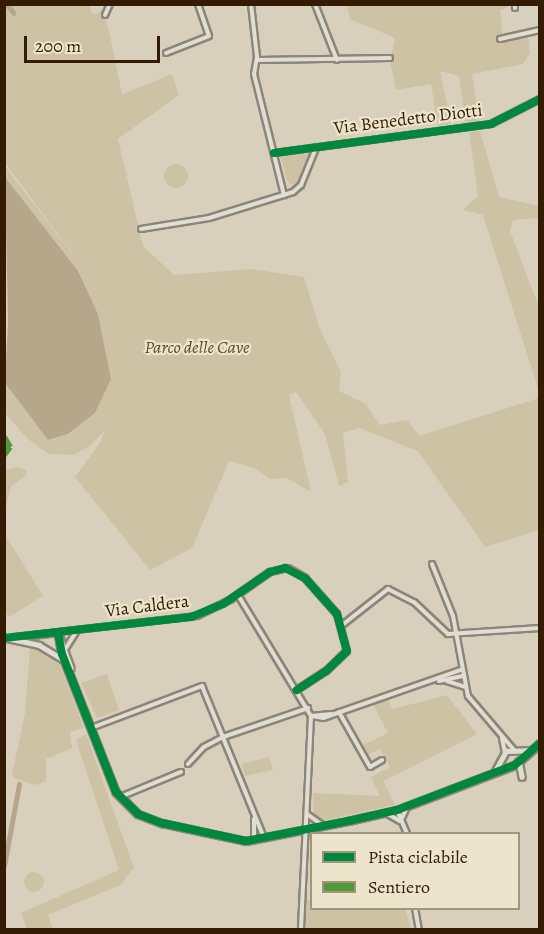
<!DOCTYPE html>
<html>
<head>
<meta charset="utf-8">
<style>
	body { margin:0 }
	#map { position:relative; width:544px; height:934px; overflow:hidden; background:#d8d0bc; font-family:Alegreya,serif }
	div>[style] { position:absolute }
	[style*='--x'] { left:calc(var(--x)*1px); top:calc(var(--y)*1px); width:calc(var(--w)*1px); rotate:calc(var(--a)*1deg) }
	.green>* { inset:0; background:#cec2a5 }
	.round { border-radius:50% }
	.water>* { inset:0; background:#b6a78a }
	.canal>* { height:4.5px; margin:-2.25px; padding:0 2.25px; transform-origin:2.25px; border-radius:2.25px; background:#b6a78a }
	.roads { filter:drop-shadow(2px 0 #8d8577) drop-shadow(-2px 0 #8d8577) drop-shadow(0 2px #8d8577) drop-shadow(0 -2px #8d8577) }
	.minor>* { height:4px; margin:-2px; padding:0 2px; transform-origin:2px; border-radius:2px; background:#e0ddd3 }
	.tertiary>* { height:4.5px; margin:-2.25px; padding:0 2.25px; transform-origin:2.25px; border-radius:2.25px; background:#e0ddd3 }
	.quiet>* { height:6px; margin-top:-3px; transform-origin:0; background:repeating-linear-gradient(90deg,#519a39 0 12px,transparent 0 18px) }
	.cycleway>* { height:8px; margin:-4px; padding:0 4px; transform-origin:4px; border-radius:4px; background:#00873e }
	span { translate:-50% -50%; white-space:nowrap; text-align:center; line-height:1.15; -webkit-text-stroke:4.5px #ede4cc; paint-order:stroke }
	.street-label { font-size:18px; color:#331c03 }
	.park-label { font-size:18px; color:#5f4a2e; font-style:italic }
	.frame { position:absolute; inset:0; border:6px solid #331c03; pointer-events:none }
	.legend { position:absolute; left:310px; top:832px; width:210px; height:78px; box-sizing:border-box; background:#ede4cc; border:2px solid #a3947c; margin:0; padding:8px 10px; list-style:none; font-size:18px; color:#331c03 }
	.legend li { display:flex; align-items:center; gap:12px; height:30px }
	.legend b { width:30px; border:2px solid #a3947c }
	.scale { position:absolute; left:24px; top:36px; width:136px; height:27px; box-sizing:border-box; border:3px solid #331c03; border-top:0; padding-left:8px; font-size:18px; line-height:21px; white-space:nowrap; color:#331c03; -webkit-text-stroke:4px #ede4cc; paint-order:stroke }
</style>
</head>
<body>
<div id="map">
	<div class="green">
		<i style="clip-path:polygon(5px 5px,89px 5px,92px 14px,101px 12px,107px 22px,122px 94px,172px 74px,179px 95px,118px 139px,143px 246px,174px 275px,251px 269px,304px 277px,319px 327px,341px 372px,339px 391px,366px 404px,380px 425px,407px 420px,419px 436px,539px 398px,539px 530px,485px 547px,418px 451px,359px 428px,343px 433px,348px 482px,339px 486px,325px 434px,296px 392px,289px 395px,311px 492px,287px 478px,270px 479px,254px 468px,229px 461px,192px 548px,150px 570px,75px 477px,101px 441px,105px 430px,91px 445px,74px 455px,49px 454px,28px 439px,5px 413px,5px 383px,48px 440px,68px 434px,95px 413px,106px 355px,98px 314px,78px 271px,5px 177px,4px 165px,85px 271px,5px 163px)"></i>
		<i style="clip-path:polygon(347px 5px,512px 5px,500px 10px,503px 41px,528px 37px,530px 53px,523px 64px,472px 74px,479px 121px,466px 123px,459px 76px,440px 71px,451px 124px,438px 126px,431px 84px,396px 90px,390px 61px,395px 38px,350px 19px)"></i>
		<i style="clip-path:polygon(480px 131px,499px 197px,539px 206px,539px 218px,513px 220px,510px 231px,539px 307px,539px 392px,483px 215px,463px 210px,478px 196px,469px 132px)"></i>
		<i style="clip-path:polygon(309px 153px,298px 183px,289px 185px,280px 156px)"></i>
		<i class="round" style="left:164px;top:164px;width:24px;height:24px"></i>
		<i style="clip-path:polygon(16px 467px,27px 470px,26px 475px,11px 486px,5px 512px,5px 471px)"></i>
		<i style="clip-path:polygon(6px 536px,43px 596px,9px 617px,4px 611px)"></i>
		<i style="clip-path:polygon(30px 646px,60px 665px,84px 728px,70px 732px,72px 748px,46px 759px,46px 781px,35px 785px,14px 778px,12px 774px,25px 713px)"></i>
		<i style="clip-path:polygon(107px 674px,119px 710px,97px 718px,81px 683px)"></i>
		<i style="clip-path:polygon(447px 695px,477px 734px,383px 781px,395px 805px,322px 821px,314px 817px,313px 793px,380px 796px,371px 777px,390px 767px,380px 749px,367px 755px,361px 746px,388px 733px,373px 704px,388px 700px,393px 709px)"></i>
		<i style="clip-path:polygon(86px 734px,134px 868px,120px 885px,48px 915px,53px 929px,27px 929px,21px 913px,119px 870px,76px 740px)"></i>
		<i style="clip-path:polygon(269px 757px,273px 770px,245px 776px,242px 764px)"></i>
		<i class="round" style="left:24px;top:872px;width:20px;height:20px"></i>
		<i style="clip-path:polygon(306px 900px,311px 900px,312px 908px,405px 909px,411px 928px,305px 929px)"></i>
	</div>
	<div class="water">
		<i style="clip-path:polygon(5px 177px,78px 271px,98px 314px,111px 379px,95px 413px,68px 434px,48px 440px,5px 383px,8px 322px)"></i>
	</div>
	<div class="canal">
		<i style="--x:7;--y:4;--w:11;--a:52"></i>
		<i style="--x:4;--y:866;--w:83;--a:-79.6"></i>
	</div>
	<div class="roads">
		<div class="minor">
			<i style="--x:251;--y:4;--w:53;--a:83.5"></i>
			<i style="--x:257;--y:57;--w:17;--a:100"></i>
			<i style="--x:254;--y:74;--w:125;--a:76.1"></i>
			<i style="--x:315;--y:4;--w:60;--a:68.6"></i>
			<i style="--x:515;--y:4;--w:4;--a:90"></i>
			<i style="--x:105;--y:15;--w:12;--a:-66"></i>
			<i style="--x:500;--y:39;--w:41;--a:-12.7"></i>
			<i style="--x:166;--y:53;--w:46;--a:-21.6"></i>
			<i style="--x:209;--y:36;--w:34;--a:-109"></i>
			<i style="--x:257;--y:60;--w:133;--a:-0.9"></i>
			<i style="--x:274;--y:153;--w:219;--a:-7.6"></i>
			<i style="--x:491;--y:124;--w:55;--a:-27"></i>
			<i style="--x:141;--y:229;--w:69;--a:-9.2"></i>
			<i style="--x:209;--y:218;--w:88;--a:-17.2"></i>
			<i style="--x:293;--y:192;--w:11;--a:-41"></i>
			<i style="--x:301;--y:185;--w:40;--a:-68"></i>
			<i style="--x:432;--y:564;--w:56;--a:68"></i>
			<i style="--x:453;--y:616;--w:81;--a:79.4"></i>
			<i style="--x:468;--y:696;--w:71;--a:49.6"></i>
			<i style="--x:238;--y:595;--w:141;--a:58.9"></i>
			<i style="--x:311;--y:716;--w:214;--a:92.7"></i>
			<i style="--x:341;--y:626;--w:60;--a:-38.2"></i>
			<i style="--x:388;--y:589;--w:29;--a:27"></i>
			<i style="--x:414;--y:602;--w:47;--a:43.3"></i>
			<i style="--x:448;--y:634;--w:92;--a:-3.7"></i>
			<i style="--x:58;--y:632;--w:140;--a:-6.6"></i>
			<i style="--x:197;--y:616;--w:37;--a:-26"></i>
			<i style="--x:230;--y:600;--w:49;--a:-35"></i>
			<i style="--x:270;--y:572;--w:18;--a:-13"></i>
			<i style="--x:288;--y:568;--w:20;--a:30"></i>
			<i style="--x:305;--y:578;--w:48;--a:48.4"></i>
			<i style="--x:337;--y:614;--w:38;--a:75"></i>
			<i style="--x:347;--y:651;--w:29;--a:136"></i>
			<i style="--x:326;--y:671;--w:35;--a:147"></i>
			<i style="--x:66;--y:648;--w:19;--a:-58"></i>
			<i style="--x:439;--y:681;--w:24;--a:-12"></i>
			<i style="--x:447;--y:681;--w:19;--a:18"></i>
			<i style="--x:339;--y:712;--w:63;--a:60.6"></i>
			<i style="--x:370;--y:767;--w:14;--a:-30"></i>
			<i style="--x:311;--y:716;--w:12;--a:9"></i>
			<i style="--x:323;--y:718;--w:146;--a:-19.2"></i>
			<i style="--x:311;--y:716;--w:20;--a:-6"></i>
			<i style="--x:91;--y:728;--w:119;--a:-20.7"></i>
			<i style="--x:202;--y:686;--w:164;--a:67.8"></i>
			<i style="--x:502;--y:738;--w:15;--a:79"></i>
			<i style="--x:188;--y:764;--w:23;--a:-47"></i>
			<i style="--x:204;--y:747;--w:21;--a:-28"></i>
			<i style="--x:223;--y:737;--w:90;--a:-18.8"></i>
			<i style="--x:120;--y:797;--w:66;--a:-22.3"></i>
			<i style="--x:397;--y:810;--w:26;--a:67"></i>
			<i style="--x:386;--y:813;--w:16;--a:30"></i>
			<i style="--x:307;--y:814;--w:19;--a:36"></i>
			<i style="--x:254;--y:819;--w:21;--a:90"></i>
			<i style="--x:401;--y:820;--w:14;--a:-65"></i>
			<i style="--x:415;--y:908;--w:22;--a:80"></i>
		</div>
		<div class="tertiary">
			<i style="--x:58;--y:632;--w:22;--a:80"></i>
			<i style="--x:62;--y:654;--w:148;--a:68.6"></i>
			<i style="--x:116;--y:792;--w:31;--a:45"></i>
			<i style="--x:138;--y:814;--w:26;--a:21"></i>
			<i style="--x:162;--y:823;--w:86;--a:12.1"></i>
			<i style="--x:246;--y:841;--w:104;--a:-11.1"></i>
			<i style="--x:348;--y:821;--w:50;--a:-12.7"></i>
			<i style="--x:397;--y:810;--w:126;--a:-20.9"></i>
			<i style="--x:515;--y:765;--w:33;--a:-41"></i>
			<i style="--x:58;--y:632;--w:38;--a:70"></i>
			<i style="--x:15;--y:637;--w:43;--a:-6.6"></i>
			<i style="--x:7;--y:638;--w:33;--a:12"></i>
			<i style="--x:39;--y:645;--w:29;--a:31"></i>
			<i style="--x:519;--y:761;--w:16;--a:79"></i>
			<i style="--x:495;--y:771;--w:23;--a:-61"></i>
			<i style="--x:506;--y:751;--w:23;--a:-2"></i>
		</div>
	</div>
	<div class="quiet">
		<i style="--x:4;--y:437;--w:12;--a:59"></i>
		<i style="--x:10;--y:447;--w:10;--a:127"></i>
	</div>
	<div class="cycleway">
		<i style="--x:274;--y:153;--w:219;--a:-7.6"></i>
		<i style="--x:491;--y:124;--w:55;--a:-27"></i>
		<i style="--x:58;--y:632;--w:22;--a:80"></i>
		<i style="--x:62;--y:654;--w:148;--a:68.6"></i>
		<i style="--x:116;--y:792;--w:31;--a:45"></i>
		<i style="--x:138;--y:814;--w:26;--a:21"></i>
		<i style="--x:162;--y:823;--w:86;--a:12.1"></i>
		<i style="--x:246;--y:841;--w:104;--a:-11.1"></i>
		<i style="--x:348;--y:821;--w:50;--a:-12.7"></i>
		<i style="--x:397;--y:810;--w:126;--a:-20.9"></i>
		<i style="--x:515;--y:765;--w:33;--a:-41"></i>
		<i style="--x:4;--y:638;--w:188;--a:-6.4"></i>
		<i style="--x:191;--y:617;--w:35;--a:-22"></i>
		<i style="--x:223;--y:604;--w:57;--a:-34.2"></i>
		<i style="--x:270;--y:572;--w:16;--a:-15"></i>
		<i style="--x:285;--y:568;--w:22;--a:27"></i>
		<i style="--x:305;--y:578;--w:48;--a:48.4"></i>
		<i style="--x:337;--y:614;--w:38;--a:75"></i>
		<i style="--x:347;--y:651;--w:29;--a:136"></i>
		<i style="--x:326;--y:671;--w:35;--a:147"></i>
	</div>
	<div class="street-label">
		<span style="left:408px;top:119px;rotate:-7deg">Via Benedetto Diotti</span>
		<span style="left:147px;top:606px;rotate:-7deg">Via Caldera</span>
	</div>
	<div class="park-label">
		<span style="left:197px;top:347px">Parco delle Cave</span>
	</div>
	<div class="frame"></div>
	<ul class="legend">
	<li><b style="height:8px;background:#00873e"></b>Pista ciclabile</li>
	<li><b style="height:8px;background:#519a39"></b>Sentiero</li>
	</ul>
	<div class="scale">200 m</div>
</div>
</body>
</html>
